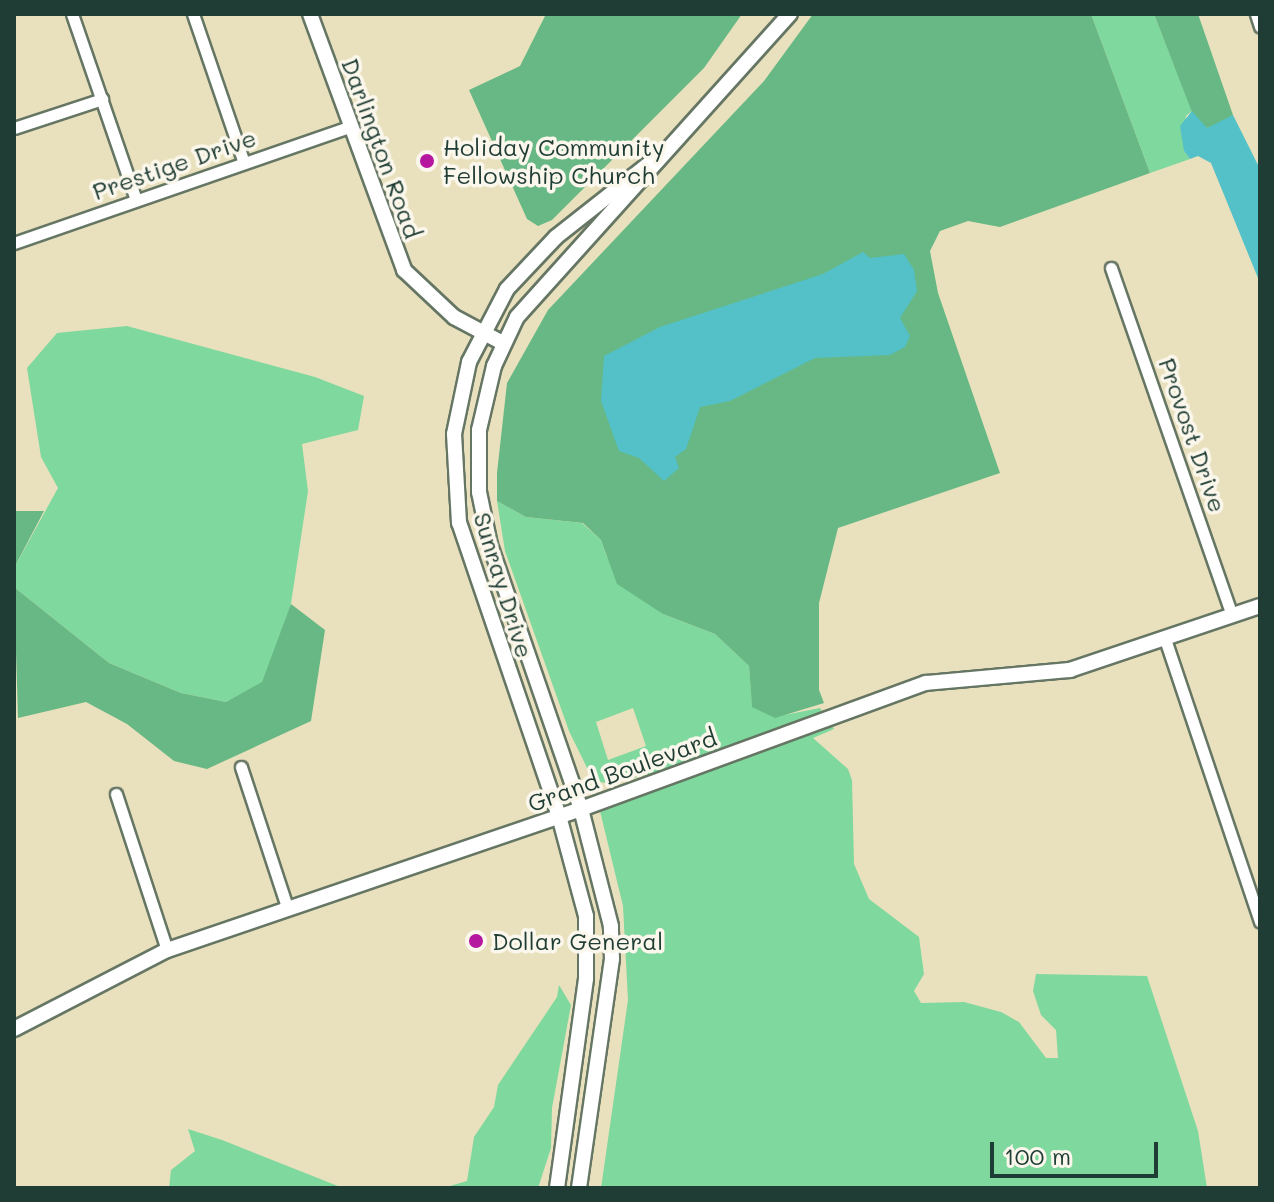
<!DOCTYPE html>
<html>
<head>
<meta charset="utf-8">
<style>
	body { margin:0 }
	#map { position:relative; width:1274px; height:1202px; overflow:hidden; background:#e9e1bd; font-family:Mali,sans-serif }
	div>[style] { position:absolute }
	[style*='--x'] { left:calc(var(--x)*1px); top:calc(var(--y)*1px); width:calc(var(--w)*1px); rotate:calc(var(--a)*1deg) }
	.green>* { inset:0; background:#7fd89d }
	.forest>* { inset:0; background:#67b884 }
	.water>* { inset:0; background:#53c1c7 }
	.roads { filter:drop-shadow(2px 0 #667664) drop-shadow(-2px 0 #667664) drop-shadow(0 2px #667664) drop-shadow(0 -2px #667664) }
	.street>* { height:11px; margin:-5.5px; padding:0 5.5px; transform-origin:5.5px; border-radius:5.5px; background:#fff }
	.secondary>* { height:14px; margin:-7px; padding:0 7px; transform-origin:7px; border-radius:7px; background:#fff }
	.dots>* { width:22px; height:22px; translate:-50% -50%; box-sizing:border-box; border:4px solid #fbf7ec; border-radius:50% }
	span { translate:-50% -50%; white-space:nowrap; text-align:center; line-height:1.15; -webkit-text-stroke:7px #fbf7ec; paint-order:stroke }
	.poi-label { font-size:24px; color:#1f3d34 }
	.left { translate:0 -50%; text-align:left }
	.street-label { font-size:24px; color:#1f3d34 }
	.frame { position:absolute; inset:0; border:16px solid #1f3d34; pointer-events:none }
	.scale { position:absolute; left:990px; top:1142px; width:168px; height:36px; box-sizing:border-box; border:4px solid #1f3d34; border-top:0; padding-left:10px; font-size:24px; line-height:28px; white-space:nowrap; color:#1f3d34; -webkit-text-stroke:6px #fbf7ec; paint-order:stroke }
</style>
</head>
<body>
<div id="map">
	<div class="green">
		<i style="clip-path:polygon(1091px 14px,1154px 14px,1192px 111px,1186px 116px,1184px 151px,1190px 159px,1150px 173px)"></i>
		<i style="clip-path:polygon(127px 326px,315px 377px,364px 396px,358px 430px,302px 444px,308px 491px,290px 610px,262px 683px,226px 702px,181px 693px,109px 663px,14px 587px,14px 568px,58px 488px,41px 457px,27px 368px,57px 333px)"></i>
		<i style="clip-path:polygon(evenodd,497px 501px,526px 517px,582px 523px,601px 540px,607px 557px,663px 614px,715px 634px,749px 666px,752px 704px,774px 717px,820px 708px,824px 714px,657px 772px,609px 784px,593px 780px,569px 731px,505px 551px,497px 501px,633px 708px,646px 746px,608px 760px,596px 722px,633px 708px)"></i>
		<i style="clip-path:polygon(831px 724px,834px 729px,813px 738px,848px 769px,852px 780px,854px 864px,869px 899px,919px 937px,924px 974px,914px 991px,921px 1003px,964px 1002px,1001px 1012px,1019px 1022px,1046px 1058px,1058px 1058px,1056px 1030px,1041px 1015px,1033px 991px,1036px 974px,1147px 976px,1198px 1131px,1207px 1188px,601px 1188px,628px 1000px,623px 906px,600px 811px)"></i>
		<i style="clip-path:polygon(559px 985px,571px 1005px,552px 1108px,551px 1148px,538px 1188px,443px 1188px,467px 1181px,474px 1137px,494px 1107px,498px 1085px,557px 997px)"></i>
		<i style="clip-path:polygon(188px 1129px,222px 1140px,343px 1188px,169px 1188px,171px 1170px,195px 1151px)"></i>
	</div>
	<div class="forest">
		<i style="clip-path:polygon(546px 14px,742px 14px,704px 68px,552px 220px,538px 226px,527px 219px,469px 90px,520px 66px)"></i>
		<i style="clip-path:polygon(813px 14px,1091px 14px,1150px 173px,1000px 227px,968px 221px,940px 231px,930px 251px,938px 293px,1000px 473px,838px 528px,819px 603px,819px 690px,824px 703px,775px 718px,752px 707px,749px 666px,715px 634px,663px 614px,617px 584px,601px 540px,583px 523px,526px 517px,497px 501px,497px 473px,507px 383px,548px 310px,764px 81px)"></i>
		<i style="clip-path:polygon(1154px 14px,1198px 14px,1233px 115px,1218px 125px,1207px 128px,1195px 120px)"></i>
		<i style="clip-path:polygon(14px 511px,44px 511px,14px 568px)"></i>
		<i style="clip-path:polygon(14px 587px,109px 663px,181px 693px,226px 702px,262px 682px,291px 604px,325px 630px,311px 721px,207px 769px,174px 761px,127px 724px,86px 702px,18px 718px)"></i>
	</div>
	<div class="water">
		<i style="clip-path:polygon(1192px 111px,1207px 128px,1233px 115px,1260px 169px,1260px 283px,1211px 163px,1198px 156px,1190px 159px,1184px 151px,1180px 126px)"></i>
		<i style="clip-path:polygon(863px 252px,870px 258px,904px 254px,914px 270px,917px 291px,900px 318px,910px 336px,905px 347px,890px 355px,815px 358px,730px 401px,700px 407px,686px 449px,675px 457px,679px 468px,664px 481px,639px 458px,619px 451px,601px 401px,604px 356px,660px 327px,823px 274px)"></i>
	</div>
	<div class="roads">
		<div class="street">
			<i style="--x:72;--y:14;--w:197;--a:71"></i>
			<i style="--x:193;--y:14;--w:157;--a:71.1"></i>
			<i style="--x:1256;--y:14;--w:13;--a:72"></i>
			<i style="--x:14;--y:128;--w:93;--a:-18.2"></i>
			<i style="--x:14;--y:243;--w:355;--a:-19.1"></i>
			<i style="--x:1111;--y:268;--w:368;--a:70.8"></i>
			<i style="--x:1165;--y:639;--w:298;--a:71.4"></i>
			<i style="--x:241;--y:767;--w:147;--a:71.8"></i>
			<i style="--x:116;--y:794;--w:164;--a:71.9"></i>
		</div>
		<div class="secondary">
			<i style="--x:310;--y:14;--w:273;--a:69.8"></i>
			<i style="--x:404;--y:270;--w:69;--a:43.2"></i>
			<i style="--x:454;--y:317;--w:55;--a:28"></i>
			<i style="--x:14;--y:1029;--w:172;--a:-27.3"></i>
			<i style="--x:167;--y:950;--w:437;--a:-18.8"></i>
			<i style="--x:581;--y:809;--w:367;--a:-20.1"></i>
			<i style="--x:926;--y:683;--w:145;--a:-5.2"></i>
			<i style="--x:1070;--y:670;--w:200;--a:-18.6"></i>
			<i style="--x:557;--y:1188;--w:212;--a:-82.1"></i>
			<i style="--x:586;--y:978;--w:62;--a:-90"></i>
			<i style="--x:586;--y:916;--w:104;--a:-105.1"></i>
			<i style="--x:559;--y:816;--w:310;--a:-108.8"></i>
			<i style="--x:459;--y:523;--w:89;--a:-93.2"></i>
			<i style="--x:454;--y:434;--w:74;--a:-78.2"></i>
			<i style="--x:469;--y:362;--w:82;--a:-62.5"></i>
			<i style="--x:507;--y:289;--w:71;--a:-46.7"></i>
			<i style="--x:556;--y:237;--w:120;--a:-38.2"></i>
			<i style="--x:579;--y:1188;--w:231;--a:-81.8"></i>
			<i style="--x:612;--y:959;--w:33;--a:-92"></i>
			<i style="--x:611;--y:926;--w:121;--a:-104.4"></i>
			<i style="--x:581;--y:809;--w:279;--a:-109"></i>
			<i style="--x:490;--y:545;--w:54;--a:-101.7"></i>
			<i style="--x:479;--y:492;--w:62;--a:-90"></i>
			<i style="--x:479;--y:430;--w:66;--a:-76.8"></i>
			<i style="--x:494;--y:366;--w:54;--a:-64.9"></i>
			<i style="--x:517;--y:317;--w:408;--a:-48"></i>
		</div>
	</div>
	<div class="dots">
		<i style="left:427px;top:161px;background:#b5179e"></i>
		<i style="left:476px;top:941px;background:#b5179e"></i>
	</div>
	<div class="poi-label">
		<span class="left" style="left:443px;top:161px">Holiday Community<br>Fellowship Church</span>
		<span class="left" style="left:492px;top:941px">Dollar General</span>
	</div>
	<div class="street-label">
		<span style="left:382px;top:148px;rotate:70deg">Darlington Road</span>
		<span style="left:174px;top:164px;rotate:-19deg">Prestige Drive</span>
		<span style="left:1193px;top:435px;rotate:71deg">Provost Drive</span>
		<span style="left:504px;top:585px;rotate:73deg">Sunray Drive</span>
		<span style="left:622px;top:770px;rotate:-20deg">Grand Boulevard</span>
	</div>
	<div class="frame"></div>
	<div class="scale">100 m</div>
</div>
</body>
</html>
